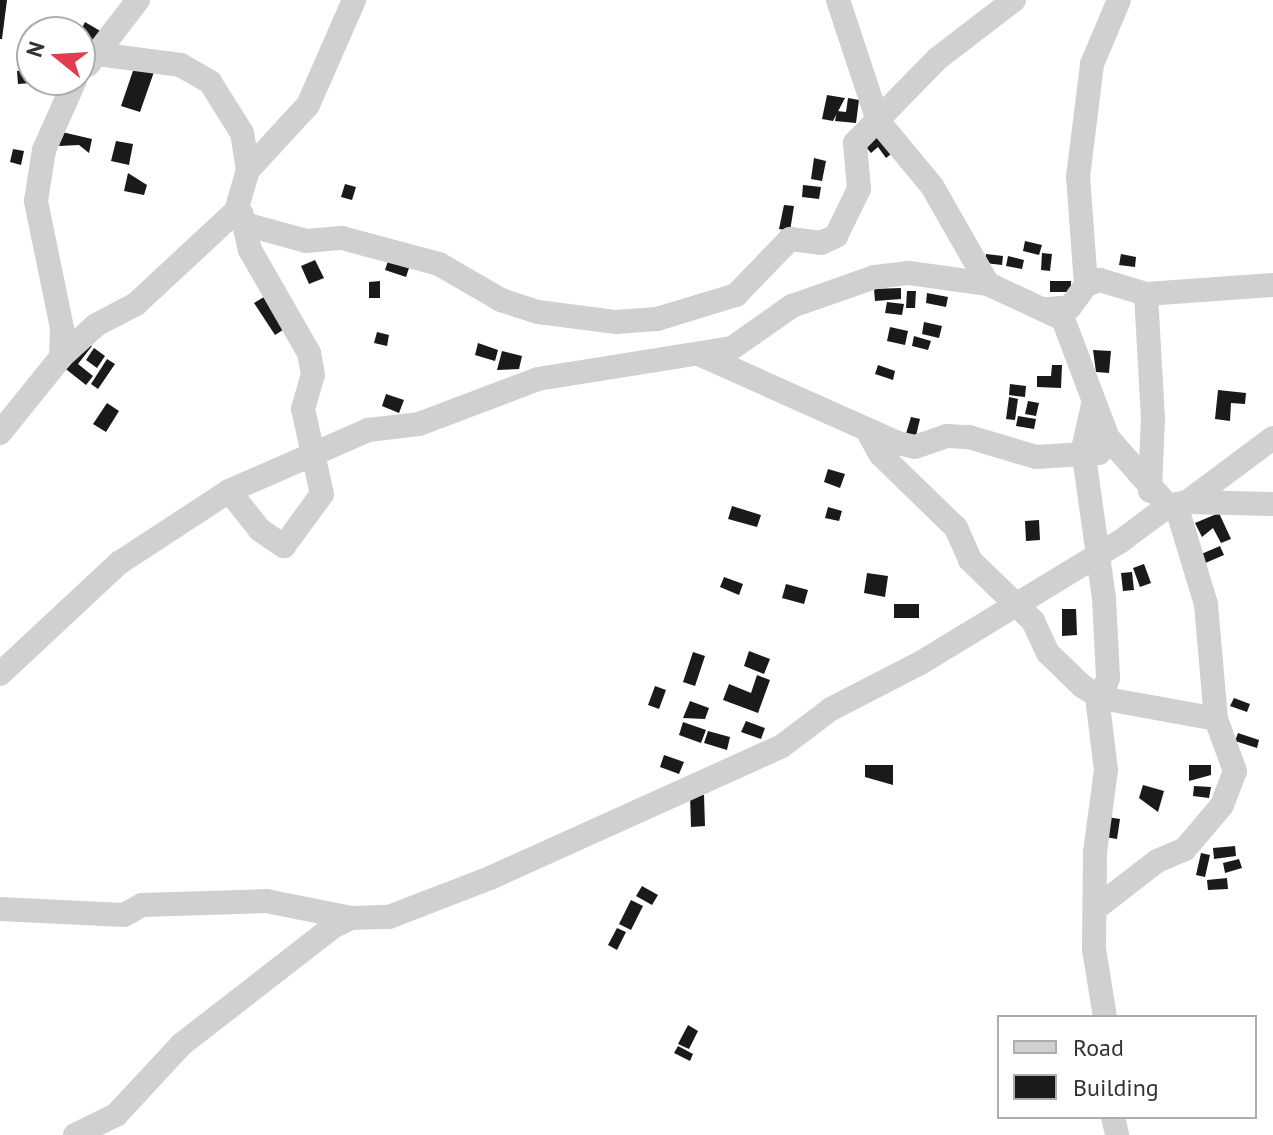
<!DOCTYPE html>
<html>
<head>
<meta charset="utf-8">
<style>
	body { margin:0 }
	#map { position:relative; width:1273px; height:1135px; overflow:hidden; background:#fff; font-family:"PT Sans",sans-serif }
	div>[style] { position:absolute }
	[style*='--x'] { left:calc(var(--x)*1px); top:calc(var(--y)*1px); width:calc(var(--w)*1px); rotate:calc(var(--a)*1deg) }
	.building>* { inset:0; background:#1a1a1a }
	.minor>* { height:24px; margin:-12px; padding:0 12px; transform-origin:12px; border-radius:12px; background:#d0d0d0 }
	span { translate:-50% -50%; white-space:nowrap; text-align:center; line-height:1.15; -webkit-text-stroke:8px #fff; paint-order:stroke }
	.legend { position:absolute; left:997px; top:1015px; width:260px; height:104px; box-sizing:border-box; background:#fff; border:2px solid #adadad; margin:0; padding:10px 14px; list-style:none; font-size:24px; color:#333 }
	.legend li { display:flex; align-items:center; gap:16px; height:40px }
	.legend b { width:40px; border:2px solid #adadad }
	.north { position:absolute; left:16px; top:16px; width:80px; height:80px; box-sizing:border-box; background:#fff; border:2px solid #adadad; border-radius:50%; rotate:288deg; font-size:22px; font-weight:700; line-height:32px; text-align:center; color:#333 }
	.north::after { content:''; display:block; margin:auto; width:28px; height:36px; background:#e43b4f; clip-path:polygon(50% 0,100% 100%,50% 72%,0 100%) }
</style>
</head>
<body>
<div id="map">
	<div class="building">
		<i style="clip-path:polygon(0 0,7px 0,2px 39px,0 39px)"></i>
		<i style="clip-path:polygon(53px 19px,65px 22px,63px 32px,49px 32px)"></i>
		<i style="clip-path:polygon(85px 22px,102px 32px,96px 42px,80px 32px)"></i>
		<i style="clip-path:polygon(136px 62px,155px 69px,140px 112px,121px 106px)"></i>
		<i style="clip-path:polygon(32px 69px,32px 83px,18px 84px,17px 71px)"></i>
		<i style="clip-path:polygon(827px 95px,845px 98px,833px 121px,822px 119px)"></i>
		<i style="clip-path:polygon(848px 98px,859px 100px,856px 123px,835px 121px,837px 111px,846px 112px)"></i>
		<i style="clip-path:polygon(62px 132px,92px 139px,89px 153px,79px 145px,59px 146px)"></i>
		<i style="clip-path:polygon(881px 134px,895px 151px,886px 158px,878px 147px,871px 153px,865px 146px)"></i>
		<i style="clip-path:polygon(116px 141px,133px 144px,129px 165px,111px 161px)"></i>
		<i style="clip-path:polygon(13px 149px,24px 151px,21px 165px,10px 162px)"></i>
		<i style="clip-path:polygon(814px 158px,826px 161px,822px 181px,811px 179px)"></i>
		<i style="clip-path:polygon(128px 173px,147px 185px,144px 195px,124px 191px)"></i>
		<i style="clip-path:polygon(345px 184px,356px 187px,352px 200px,341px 197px)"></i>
		<i style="clip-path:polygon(803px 185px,821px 187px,819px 199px,802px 197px)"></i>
		<i style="clip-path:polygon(784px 205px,794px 206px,790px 231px,779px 229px)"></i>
		<i style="clip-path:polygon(1025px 241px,1042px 245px,1039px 255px,1023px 251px)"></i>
		<i style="clip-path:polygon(1042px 253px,1052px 254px,1050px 271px,1041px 270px)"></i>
		<i style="clip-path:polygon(986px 254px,1003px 256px,1002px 265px,985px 263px)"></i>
		<i style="clip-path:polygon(1121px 254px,1136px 257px,1135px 267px,1119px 265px)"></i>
		<i style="clip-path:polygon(1008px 256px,1024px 260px,1022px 269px,1006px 266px)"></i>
		<i style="clip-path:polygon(315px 260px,324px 278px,309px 284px,301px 266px)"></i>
		<i style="clip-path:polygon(388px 261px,409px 268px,406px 277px,385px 270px)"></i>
		<i style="clip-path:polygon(380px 281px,380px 298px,369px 298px,369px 282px)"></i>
		<i style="clip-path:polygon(1050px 281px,1071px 281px,1071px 292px,1050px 292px)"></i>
		<i style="clip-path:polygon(901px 288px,901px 299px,875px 301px,874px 289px)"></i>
		<i style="clip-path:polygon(907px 291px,916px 291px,915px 308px,906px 308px)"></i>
		<i style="clip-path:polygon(927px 293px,948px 297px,946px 307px,926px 303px)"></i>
		<i style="clip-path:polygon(269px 294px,289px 326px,275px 335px,254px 303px)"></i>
		<i style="clip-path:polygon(887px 302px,904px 304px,902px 315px,885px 313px)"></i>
		<i style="clip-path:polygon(924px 322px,942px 326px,939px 338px,922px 334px)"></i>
		<i style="clip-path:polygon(890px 327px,908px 331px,905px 345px,887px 341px)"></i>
		<i style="clip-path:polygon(377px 332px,389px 335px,387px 346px,374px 343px)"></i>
		<i style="clip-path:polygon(914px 336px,931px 341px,928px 350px,912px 346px)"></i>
		<i style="clip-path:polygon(82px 339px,92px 346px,78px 364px,93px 376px,86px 385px,62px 366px)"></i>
		<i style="clip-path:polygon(478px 343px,498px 350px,495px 361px,475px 355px)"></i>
		<i style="clip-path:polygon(94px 348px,105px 356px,97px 368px,86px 360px)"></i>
		<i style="clip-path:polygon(1093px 350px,1111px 351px,1109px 373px,1096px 372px)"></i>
		<i style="clip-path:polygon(502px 351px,522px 356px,519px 369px,497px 370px)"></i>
		<i style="clip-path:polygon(107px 359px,115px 364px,98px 389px,91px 384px)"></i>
		<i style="clip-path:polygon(878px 365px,895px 371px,893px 380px,875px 374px)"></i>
		<i style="clip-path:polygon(1052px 365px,1062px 365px,1061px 388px,1037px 387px,1037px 376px,1051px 376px)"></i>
		<i style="clip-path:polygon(1010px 384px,1026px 386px,1025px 397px,1009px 395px)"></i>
		<i style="clip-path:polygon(1218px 390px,1246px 393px,1245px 404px,1231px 403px,1230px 421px,1215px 419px)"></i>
		<i style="clip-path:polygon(386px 394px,404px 400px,399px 413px,382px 406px)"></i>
		<i style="clip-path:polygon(1009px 397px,1018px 399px,1015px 420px,1006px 419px)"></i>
		<i style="clip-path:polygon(1028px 401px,1039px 403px,1036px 416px,1025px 414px)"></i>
		<i style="clip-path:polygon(107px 403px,119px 411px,106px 432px,93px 424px)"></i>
		<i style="clip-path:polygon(1018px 416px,1036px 419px,1034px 429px,1016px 426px)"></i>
		<i style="clip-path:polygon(911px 417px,920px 419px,915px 440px,905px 437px)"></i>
		<i style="clip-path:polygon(828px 469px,845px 474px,840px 488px,824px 482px)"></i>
		<i style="clip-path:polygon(732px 506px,761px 515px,757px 527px,728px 519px)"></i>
		<i style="clip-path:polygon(828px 507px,842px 511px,839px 521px,825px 518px)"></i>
		<i style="clip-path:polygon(1219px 513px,1231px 539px,1221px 543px,1213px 528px,1202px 537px,1195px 523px)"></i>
		<i style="clip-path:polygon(1039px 520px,1040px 540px,1026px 541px,1025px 521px)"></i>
		<i style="clip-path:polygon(1220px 546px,1224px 555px,1203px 564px,1199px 555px)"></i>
		<i style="clip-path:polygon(1144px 564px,1151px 583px,1140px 587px,1133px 568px)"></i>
		<i style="clip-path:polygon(1132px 572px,1134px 590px,1123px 591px,1121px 573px)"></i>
		<i style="clip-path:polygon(867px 573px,888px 576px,885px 597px,864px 593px)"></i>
		<i style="clip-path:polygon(724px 577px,743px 584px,739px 595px,720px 587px)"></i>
		<i style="clip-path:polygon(786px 584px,808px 590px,804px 604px,782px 598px)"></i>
		<i style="clip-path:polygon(894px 604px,919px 604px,919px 618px,894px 618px)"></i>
		<i style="clip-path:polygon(1062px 609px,1076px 609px,1077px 635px,1062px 636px)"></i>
		<i style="clip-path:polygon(749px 651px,770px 659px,764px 674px,744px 666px)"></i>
		<i style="clip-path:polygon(693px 652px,705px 656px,695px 686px,683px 682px)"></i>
		<i style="clip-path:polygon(757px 675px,770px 680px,758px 713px,723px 700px,729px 684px,751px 693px)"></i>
		<i style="clip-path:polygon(655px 686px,666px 690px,659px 709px,648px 705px)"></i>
		<i style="clip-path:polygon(1234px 698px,1250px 704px,1247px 712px,1230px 706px)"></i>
		<i style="clip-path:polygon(690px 701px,709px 708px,705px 719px,683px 718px)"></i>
		<i style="clip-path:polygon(746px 721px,765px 728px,761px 739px,741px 732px)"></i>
		<i style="clip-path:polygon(683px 722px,706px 730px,701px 743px,679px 735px)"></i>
		<i style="clip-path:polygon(708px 731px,730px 737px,727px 750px,704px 743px)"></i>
		<i style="clip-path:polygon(1238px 733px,1259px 740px,1257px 748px,1235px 741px)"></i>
		<i style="clip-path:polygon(664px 755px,684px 762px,679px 774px,660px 767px)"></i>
		<i style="clip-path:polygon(865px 765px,893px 765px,893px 785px,865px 777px)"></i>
		<i style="clip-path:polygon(1189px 765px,1211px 765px,1211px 775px,1189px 781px)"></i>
		<i style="clip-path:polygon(1143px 785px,1164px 791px,1158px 812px,1139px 798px)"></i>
		<i style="clip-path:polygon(1194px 786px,1211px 787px,1209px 798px,1193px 796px)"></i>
		<i style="clip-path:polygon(690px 795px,704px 795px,705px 826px,691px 827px)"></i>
		<i style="clip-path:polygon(1107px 817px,1120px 819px,1117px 839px,1105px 837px)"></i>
		<i style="clip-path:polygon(1235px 846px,1236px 856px,1214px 859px,1213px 848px)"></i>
		<i style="clip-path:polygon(1201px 853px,1210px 855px,1205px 877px,1196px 875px)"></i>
		<i style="clip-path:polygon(1239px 859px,1242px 868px,1225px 873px,1223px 863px)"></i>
		<i style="clip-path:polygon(1227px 878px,1228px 889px,1208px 890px,1207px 880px)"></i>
		<i style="clip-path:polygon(642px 886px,658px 895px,652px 905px,636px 896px)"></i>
		<i style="clip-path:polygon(631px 900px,643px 906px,631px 930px,619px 924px)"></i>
		<i style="clip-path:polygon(617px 928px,626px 932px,617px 950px,608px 945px)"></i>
		<i style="clip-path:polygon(688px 1025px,698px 1031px,689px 1049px,678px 1044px)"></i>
		<i style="clip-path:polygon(678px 1046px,693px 1054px,690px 1061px,674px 1053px)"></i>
	</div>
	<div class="minor">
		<i style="--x:838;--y:0;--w:127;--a:71.7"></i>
		<i style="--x:878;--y:121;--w:85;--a:50.3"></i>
		<i style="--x:932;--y:186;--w:113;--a:60.3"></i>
		<i style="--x:88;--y:65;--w:82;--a:-52.4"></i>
		<i style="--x:248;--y:170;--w:88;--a:-47.3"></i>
		<i style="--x:308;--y:105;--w:115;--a:-66.3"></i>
		<i style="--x:248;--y:225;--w:60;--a:15.4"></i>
		<i style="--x:306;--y:241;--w:36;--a:-5"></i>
		<i style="--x:342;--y:238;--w:100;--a:15"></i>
		<i style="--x:439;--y:264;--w:72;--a:30.1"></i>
		<i style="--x:501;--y:300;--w:39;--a:18"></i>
		<i style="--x:538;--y:312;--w:79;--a:7.3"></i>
		<i style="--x:616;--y:322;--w:41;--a:-4.2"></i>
		<i style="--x:657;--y:319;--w:83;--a:-16.9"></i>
		<i style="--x:736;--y:295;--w:78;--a:-46"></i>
		<i style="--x:790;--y:239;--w:31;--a:7"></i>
		<i style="--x:821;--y:243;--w:17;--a:-25"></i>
		<i style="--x:836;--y:236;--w:52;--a:-63.9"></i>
		<i style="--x:859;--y:189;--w:46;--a:-95"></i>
		<i style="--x:855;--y:143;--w:117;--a:-45.7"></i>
		<i style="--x:937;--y:59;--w:97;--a:-37.5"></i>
		<i style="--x:1086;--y:285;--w:15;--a:-20"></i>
		<i style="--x:1100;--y:280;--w:48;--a:16.9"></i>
		<i style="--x:1146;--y:294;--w:127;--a:-4.1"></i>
		<i style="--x:1146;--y:294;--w:124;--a:86.8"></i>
		<i style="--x:1153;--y:418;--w:73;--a:92.4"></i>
		<i style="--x:1048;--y:309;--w:22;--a:-5"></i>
		<i style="--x:1070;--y:307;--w:27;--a:-54"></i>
		<i style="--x:1086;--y:285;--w:108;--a:-94.2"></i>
		<i style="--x:1078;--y:177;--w:114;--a:-82.9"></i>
		<i style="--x:1092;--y:64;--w:69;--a:-67.1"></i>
		<i style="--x:701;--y:355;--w:216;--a:24.1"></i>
		<i style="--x:898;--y:443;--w:17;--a:13"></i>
		<i style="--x:915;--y:447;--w:34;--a:-19"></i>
		<i style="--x:947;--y:436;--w:22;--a:3"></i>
		<i style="--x:969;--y:437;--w:70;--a:16.6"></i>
		<i style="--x:1036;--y:457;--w:63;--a:-3.6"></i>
		<i style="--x:61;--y:357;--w:47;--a:-42.4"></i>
		<i style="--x:96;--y:325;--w:45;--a:-27.7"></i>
		<i style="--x:136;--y:304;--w:137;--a:-42.9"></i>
		<i style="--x:236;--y:211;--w:43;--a:-73.7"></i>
		<i style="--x:248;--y:170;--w:37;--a:-99"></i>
		<i style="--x:242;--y:133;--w:60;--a:-122.1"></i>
		<i style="--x:210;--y:82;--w:34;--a:-150"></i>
		<i style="--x:181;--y:65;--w:84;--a:-172.5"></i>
		<i style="--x:1093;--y:405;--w:45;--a:102.8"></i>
		<i style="--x:1083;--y:449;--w:150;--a:82"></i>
		<i style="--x:1104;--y:598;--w:80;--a:87.1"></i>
		<i style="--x:1108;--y:678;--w:29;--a:110"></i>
		<i style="--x:1098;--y:705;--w:65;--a:83"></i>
		<i style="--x:1106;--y:770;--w:83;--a:97.6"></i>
		<i style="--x:1095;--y:852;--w:97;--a:90.6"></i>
		<i style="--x:1094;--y:949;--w:69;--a:80.8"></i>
		<i style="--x:868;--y:432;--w:26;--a:61"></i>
		<i style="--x:881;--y:455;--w:105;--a:44.2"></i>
		<i style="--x:956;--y:528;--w:35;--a:66"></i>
		<i style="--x:970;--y:560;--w:88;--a:44.1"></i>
		<i style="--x:1033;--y:621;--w:35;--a:65"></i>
		<i style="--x:1048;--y:653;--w:47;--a:44.1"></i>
		<i style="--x:1082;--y:686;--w:22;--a:32"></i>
		<i style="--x:1101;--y:698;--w:117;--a:10.3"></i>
		<i style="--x:0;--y:433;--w:97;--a:-51.2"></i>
		<i style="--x:61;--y:357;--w:29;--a:-88"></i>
		<i style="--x:62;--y:328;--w:130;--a:-101.6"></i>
		<i style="--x:36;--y:201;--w:52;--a:-81.1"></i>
		<i style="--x:44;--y:150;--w:77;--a:-66.1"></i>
		<i style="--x:229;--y:491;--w:50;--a:51.5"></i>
		<i style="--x:260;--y:530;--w:29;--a:34"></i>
		<i style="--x:284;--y:546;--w:64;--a:-53.8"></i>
		<i style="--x:322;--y:494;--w:87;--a:-102.6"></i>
		<i style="--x:303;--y:409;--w:35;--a:-74"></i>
		<i style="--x:313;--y:375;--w:22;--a:-100"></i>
		<i style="--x:309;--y:353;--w:119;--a:-119.8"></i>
		<i style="--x:250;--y:250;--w:37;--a:-103"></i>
		<i style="--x:1187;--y:502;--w:86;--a:1.3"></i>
		<i style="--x:0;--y:674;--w:163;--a:-43"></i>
		<i style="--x:119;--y:563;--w:131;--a:-33.2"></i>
		<i style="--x:229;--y:491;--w:152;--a:-23.7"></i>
		<i style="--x:368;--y:430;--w:51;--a:-6.7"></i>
		<i style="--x:419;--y:424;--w:127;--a:-20.7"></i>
		<i style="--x:538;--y:379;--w:196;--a:-9.1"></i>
		<i style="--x:732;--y:348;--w:73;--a:-35"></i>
		<i style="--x:792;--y:306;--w:88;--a:-19.3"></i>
		<i style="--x:875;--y:277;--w:34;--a:-7"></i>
		<i style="--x:909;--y:273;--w:80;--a:7.9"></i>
		<i style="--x:988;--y:284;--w:83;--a:25"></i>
		<i style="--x:1063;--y:319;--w:127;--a:69.3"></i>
		<i style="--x:1108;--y:438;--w:91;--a:48.6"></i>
		<i style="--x:1168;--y:506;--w:19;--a:-12"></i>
		<i style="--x:1187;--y:502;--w:107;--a:-36.7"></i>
		<i style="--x:0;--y:909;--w:124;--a:2.8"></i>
		<i style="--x:124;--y:915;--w:21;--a:-29"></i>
		<i style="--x:142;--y:905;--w:124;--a:-1.8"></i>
		<i style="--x:266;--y:901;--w:87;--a:11.3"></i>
		<i style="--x:1095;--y:909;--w:78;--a:-37.7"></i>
		<i style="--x:1157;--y:861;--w:30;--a:-23"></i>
		<i style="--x:1185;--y:849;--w:57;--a:-49.9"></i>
		<i style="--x:1222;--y:805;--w:36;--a:-69"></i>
		<i style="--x:1235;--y:771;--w:55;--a:-110.1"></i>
		<i style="--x:1216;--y:719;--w:115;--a:-95"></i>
		<i style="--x:1206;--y:604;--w:103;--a:-106.9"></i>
		<i style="--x:1113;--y:1117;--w:18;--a:77"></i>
		<i style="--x:75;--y:1135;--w:46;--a:-26"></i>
		<i style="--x:116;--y:1115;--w:97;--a:-47.1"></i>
		<i style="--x:182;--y:1044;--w:192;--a:-37.8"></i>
		<i style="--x:334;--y:926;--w:19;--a:-25"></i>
		<i style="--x:351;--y:918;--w:38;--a:-2"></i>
		<i style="--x:389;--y:917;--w:108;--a:-21.1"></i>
		<i style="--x:490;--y:878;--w:320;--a:-24.3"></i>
		<i style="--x:782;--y:746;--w:61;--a:-37.1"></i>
		<i style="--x:831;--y:709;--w:102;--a:-27.3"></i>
		<i style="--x:922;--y:662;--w:233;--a:-31.3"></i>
		<i style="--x:1121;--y:541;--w:59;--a:-36.7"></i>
	</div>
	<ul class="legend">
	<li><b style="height:10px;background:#d0d0d0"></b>Road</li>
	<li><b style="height:22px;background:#1a1a1a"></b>Building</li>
	</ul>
	<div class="north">N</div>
</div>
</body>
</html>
